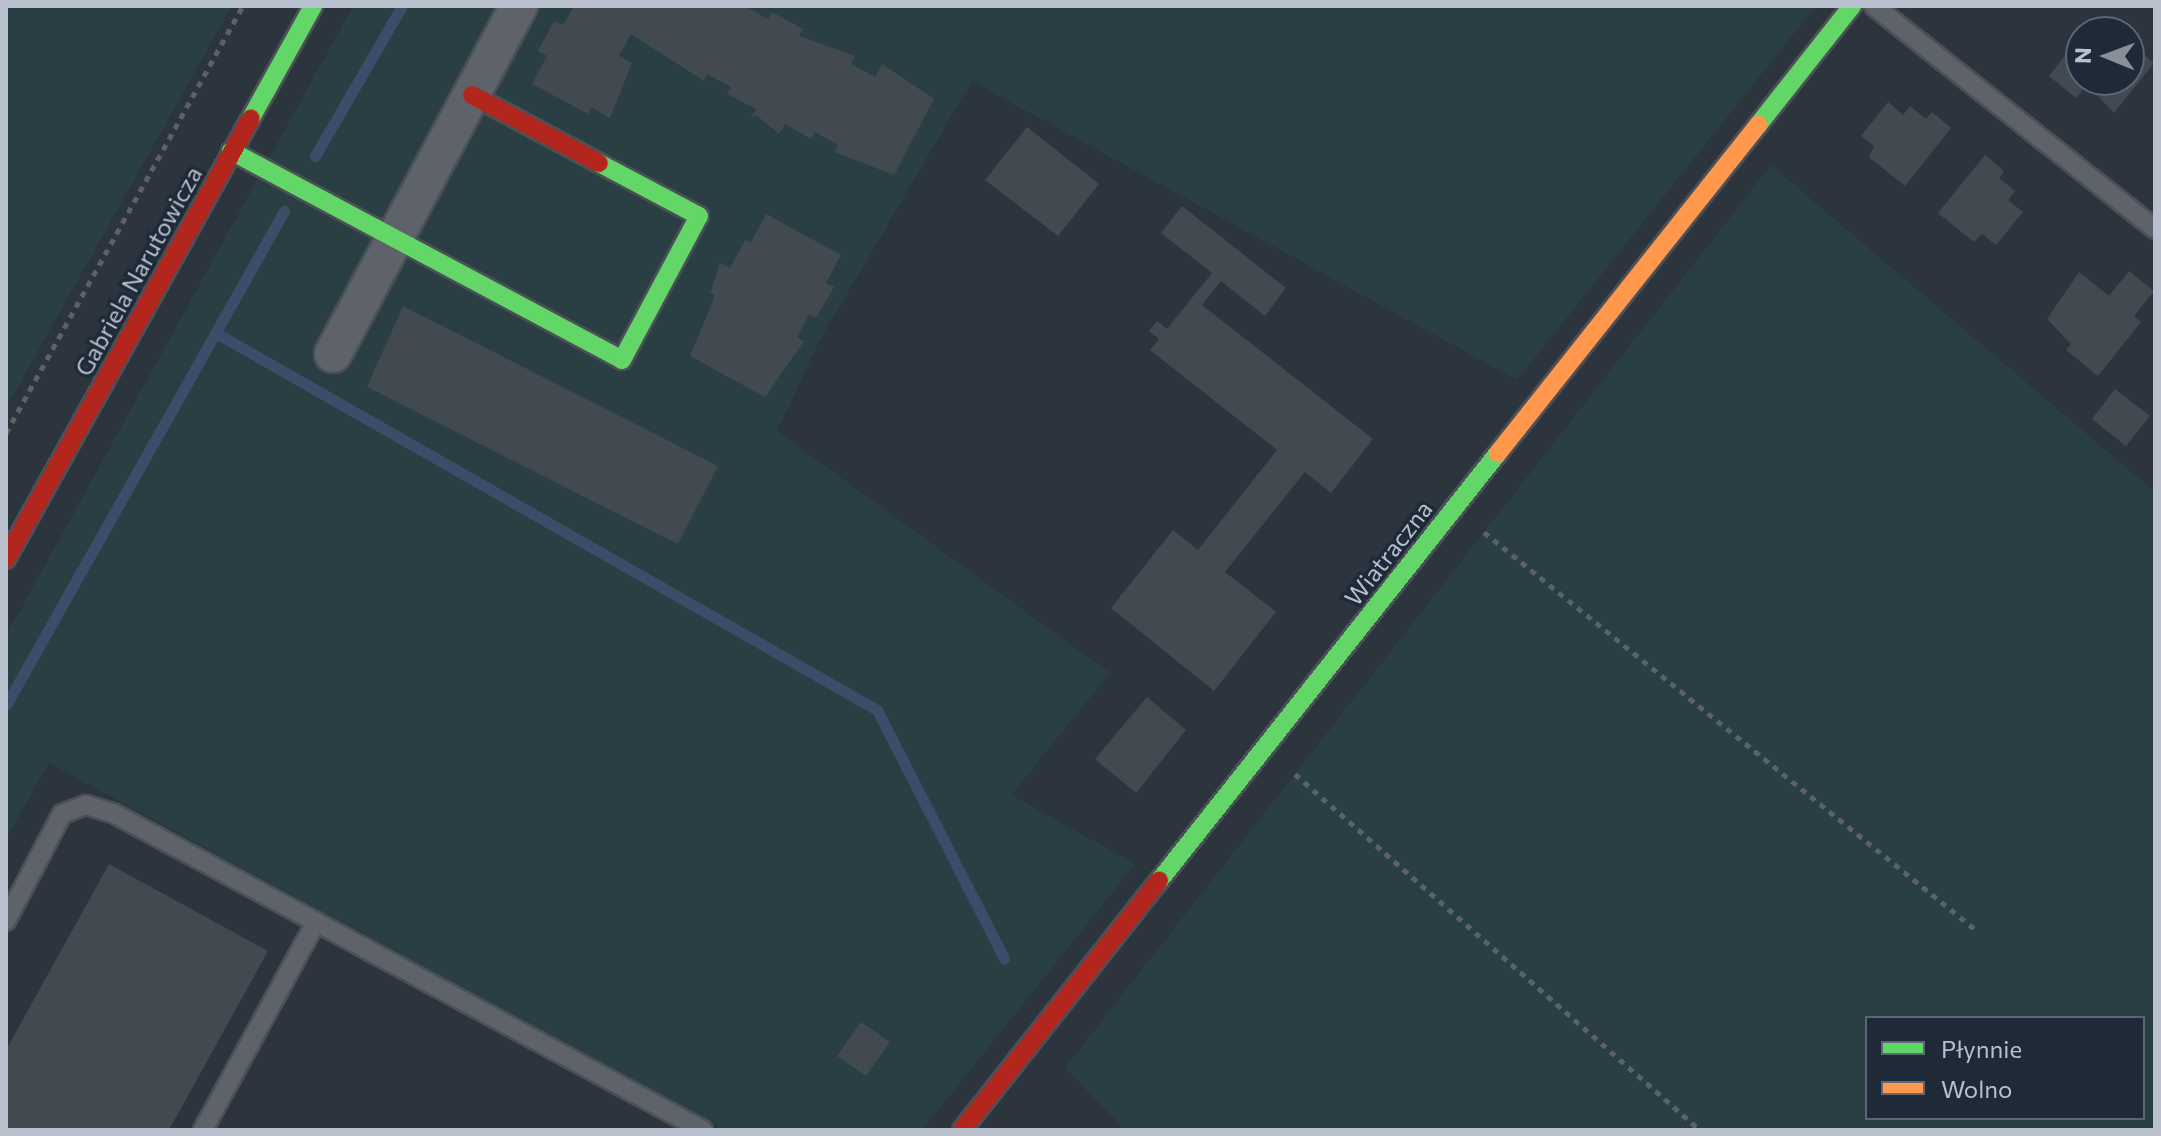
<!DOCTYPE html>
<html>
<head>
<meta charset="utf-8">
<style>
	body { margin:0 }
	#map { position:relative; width:2161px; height:1136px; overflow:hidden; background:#2c343d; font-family:Commissioner,sans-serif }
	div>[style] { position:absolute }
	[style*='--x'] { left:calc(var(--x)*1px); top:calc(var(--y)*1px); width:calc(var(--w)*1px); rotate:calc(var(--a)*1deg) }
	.green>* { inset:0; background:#293f43 }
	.stream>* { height:11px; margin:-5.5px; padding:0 5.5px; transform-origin:5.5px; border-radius:5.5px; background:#3b4d68 }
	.building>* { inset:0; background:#434951 }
	.path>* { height:5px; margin-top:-2.5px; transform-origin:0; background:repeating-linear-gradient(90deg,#5b6167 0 6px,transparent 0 12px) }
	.roads { filter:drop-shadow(2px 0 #4b5057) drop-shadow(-2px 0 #4b5057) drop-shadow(0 2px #4b5057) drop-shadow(0 -2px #4b5057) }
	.lane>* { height:18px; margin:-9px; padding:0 9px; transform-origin:9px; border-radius:9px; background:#5e626a }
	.street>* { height:36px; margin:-18px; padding:0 18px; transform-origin:18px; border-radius:18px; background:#5e626a }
	.fast>* { height:18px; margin:-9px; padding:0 9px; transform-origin:9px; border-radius:9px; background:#63d668 }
	.slow>* { height:18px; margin:-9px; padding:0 9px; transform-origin:9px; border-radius:9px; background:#ff974d }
	.jam>* { height:18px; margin:-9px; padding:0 9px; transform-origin:9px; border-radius:9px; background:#b3261e }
	span { translate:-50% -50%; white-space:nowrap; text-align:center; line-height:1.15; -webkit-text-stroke:7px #1f2a38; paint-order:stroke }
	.street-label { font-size:24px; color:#b8c0cd }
	.frame { position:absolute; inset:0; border:8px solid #b8c0cd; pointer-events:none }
	.legend { position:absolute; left:1865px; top:1016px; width:280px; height:104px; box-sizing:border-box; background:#1f2a38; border:2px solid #5c6674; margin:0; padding:10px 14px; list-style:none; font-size:24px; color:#b8c0cd }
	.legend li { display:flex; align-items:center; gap:16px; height:40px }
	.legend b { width:40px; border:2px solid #5c6674 }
	.north { position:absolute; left:2065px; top:16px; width:80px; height:80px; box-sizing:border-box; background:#1f2a38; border:2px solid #5c6674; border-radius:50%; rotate:271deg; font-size:22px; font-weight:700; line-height:32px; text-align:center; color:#b8c0cd }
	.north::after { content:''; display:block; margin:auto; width:28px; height:36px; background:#878f9b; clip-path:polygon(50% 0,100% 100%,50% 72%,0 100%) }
</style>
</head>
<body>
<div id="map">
	<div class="green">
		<i style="clip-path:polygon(6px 6px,232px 6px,6px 408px)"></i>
		<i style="clip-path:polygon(353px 6px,1816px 6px,1517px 380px,972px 81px,820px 340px,777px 431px,1110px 673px,1011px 795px,1135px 864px,922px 1130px,724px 1130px,49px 763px,6px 839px,6px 636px)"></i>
		<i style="clip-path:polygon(evenodd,1771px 165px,2155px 492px,2155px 1130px,1125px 1130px,1065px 1068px,1771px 165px,2143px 1018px,2143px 1118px,1867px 1118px,1867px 1018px,2143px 1018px)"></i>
	</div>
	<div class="stream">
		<i style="--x:315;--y:156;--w:173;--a:-59.9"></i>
		<i style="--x:216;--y:333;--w:761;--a:29.7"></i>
		<i style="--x:877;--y:710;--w:279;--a:62.9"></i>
		<i style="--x:6;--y:705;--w:567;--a:-60.63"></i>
	</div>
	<div class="building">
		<i style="clip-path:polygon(574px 6px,744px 6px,768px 19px,772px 12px,803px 29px,799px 36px,855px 56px,851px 64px,875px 77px,882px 64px,934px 99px,894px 175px,835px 152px,838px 145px,815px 132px,811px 139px,785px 124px,779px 134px,756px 115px,750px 119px,756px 109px,727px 94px,731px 87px,707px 74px,704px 81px,631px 34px,619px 56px,632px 63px,610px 118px,591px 107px,588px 114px,532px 84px,547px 56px,538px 51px,554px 21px,563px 25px)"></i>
		<i style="clip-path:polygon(2110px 21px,2118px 32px,2095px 32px,2100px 22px)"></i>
		<i style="clip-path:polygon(2129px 43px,2154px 63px,2114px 113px,2087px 84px,2076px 98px,2049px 76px,2071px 48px,2081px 57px,2081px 80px,2129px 80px)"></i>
		<i style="clip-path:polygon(1888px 102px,1903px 115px,1910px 106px,1926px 119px,1932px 112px,1951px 128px,1905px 186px,1869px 157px,1874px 146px,1861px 136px)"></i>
		<i style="clip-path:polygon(1027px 127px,1099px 184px,1058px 236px,985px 180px)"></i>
		<i style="clip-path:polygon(1985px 155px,2004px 171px,1999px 178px,2015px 191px,2008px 200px,2023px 212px,1996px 245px,1982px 234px,1974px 242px,1938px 213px)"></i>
		<i style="clip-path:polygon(1182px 206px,1286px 288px,1265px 316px,1221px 281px,1202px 305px,1373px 439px,1331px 493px,1305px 472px,1225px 572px,1276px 612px,1214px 691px,1111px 608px,1173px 530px,1198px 550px,1277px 450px,1150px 350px,1159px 339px,1149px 331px,1157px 321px,1167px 329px,1212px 273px,1161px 233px)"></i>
		<i style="clip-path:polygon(766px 214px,841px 255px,826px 283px,834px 287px,816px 318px,809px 314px,797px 337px,804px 341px,765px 397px,690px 356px,715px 296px,706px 288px,711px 291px,720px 263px,730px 268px,745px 240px,751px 242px)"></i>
		<i style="clip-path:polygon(2129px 271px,2154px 291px,2134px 316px,2141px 322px,2098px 376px,2066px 350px,2071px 344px,2047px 319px,2079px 272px,2109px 296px)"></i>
		<i style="clip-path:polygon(403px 306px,718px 466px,678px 544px,367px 387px)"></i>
		<i style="clip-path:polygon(2115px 389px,2150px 416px,2126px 446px,2092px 419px)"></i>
		<i style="clip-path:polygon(1147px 697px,1186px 730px,1136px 793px,1095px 759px)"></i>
		<i style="clip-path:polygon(109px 864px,268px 951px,169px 1130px,6px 1130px,6px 1050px)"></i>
		<i style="clip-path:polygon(861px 1022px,890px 1042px,866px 1076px,837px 1056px)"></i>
	</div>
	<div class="path">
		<i style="--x:6;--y:433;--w:488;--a:-61"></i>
		<i style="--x:1484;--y:532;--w:634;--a:38.98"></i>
		<i style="--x:1295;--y:774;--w:539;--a:41.32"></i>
	</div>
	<div class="roads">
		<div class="lane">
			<i style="--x:1874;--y:6;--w:359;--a:38.4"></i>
			<i style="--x:6;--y:921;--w:121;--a:-62.4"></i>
			<i style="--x:62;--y:814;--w:26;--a:-21"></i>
			<i style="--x:86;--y:805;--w:28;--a:17"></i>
			<i style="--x:113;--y:813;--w:670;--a:28.25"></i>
			<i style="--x:203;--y:1130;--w:237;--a:-61.5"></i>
		</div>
		<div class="street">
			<i style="--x:333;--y:354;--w:395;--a:-61.9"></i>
		</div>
		<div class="fast">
			<i style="--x:251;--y:118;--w:128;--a:-61"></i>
			<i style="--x:1758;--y:125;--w:152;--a:-51.7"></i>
			<i style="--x:231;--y:151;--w:443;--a:28.1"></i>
			<i style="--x:622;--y:360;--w:163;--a:-61.9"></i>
			<i style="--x:699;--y:216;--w:113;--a:-152.1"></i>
			<i style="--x:1159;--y:881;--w:546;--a:-51.62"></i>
		</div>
		<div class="slow">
			<i style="--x:1498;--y:453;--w:419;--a:-51.6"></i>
		</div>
		<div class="jam">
			<i style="--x:472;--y:95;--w:144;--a:28.2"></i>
			<i style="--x:6;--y:559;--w:504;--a:-60.95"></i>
			<i style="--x:962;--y:1130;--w:318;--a:-51.7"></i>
		</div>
	</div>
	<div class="street-label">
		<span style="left:138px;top:271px;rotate:-61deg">Gabriela Narutowicza</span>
		<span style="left:1388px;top:553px;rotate:-52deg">Wiatraczna</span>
	</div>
	<div class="frame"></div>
	<ul class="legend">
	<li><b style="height:10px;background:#63d668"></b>Płynnie</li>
	<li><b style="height:10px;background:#ff974d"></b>Wolno</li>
	</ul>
	<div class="north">N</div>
</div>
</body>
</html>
